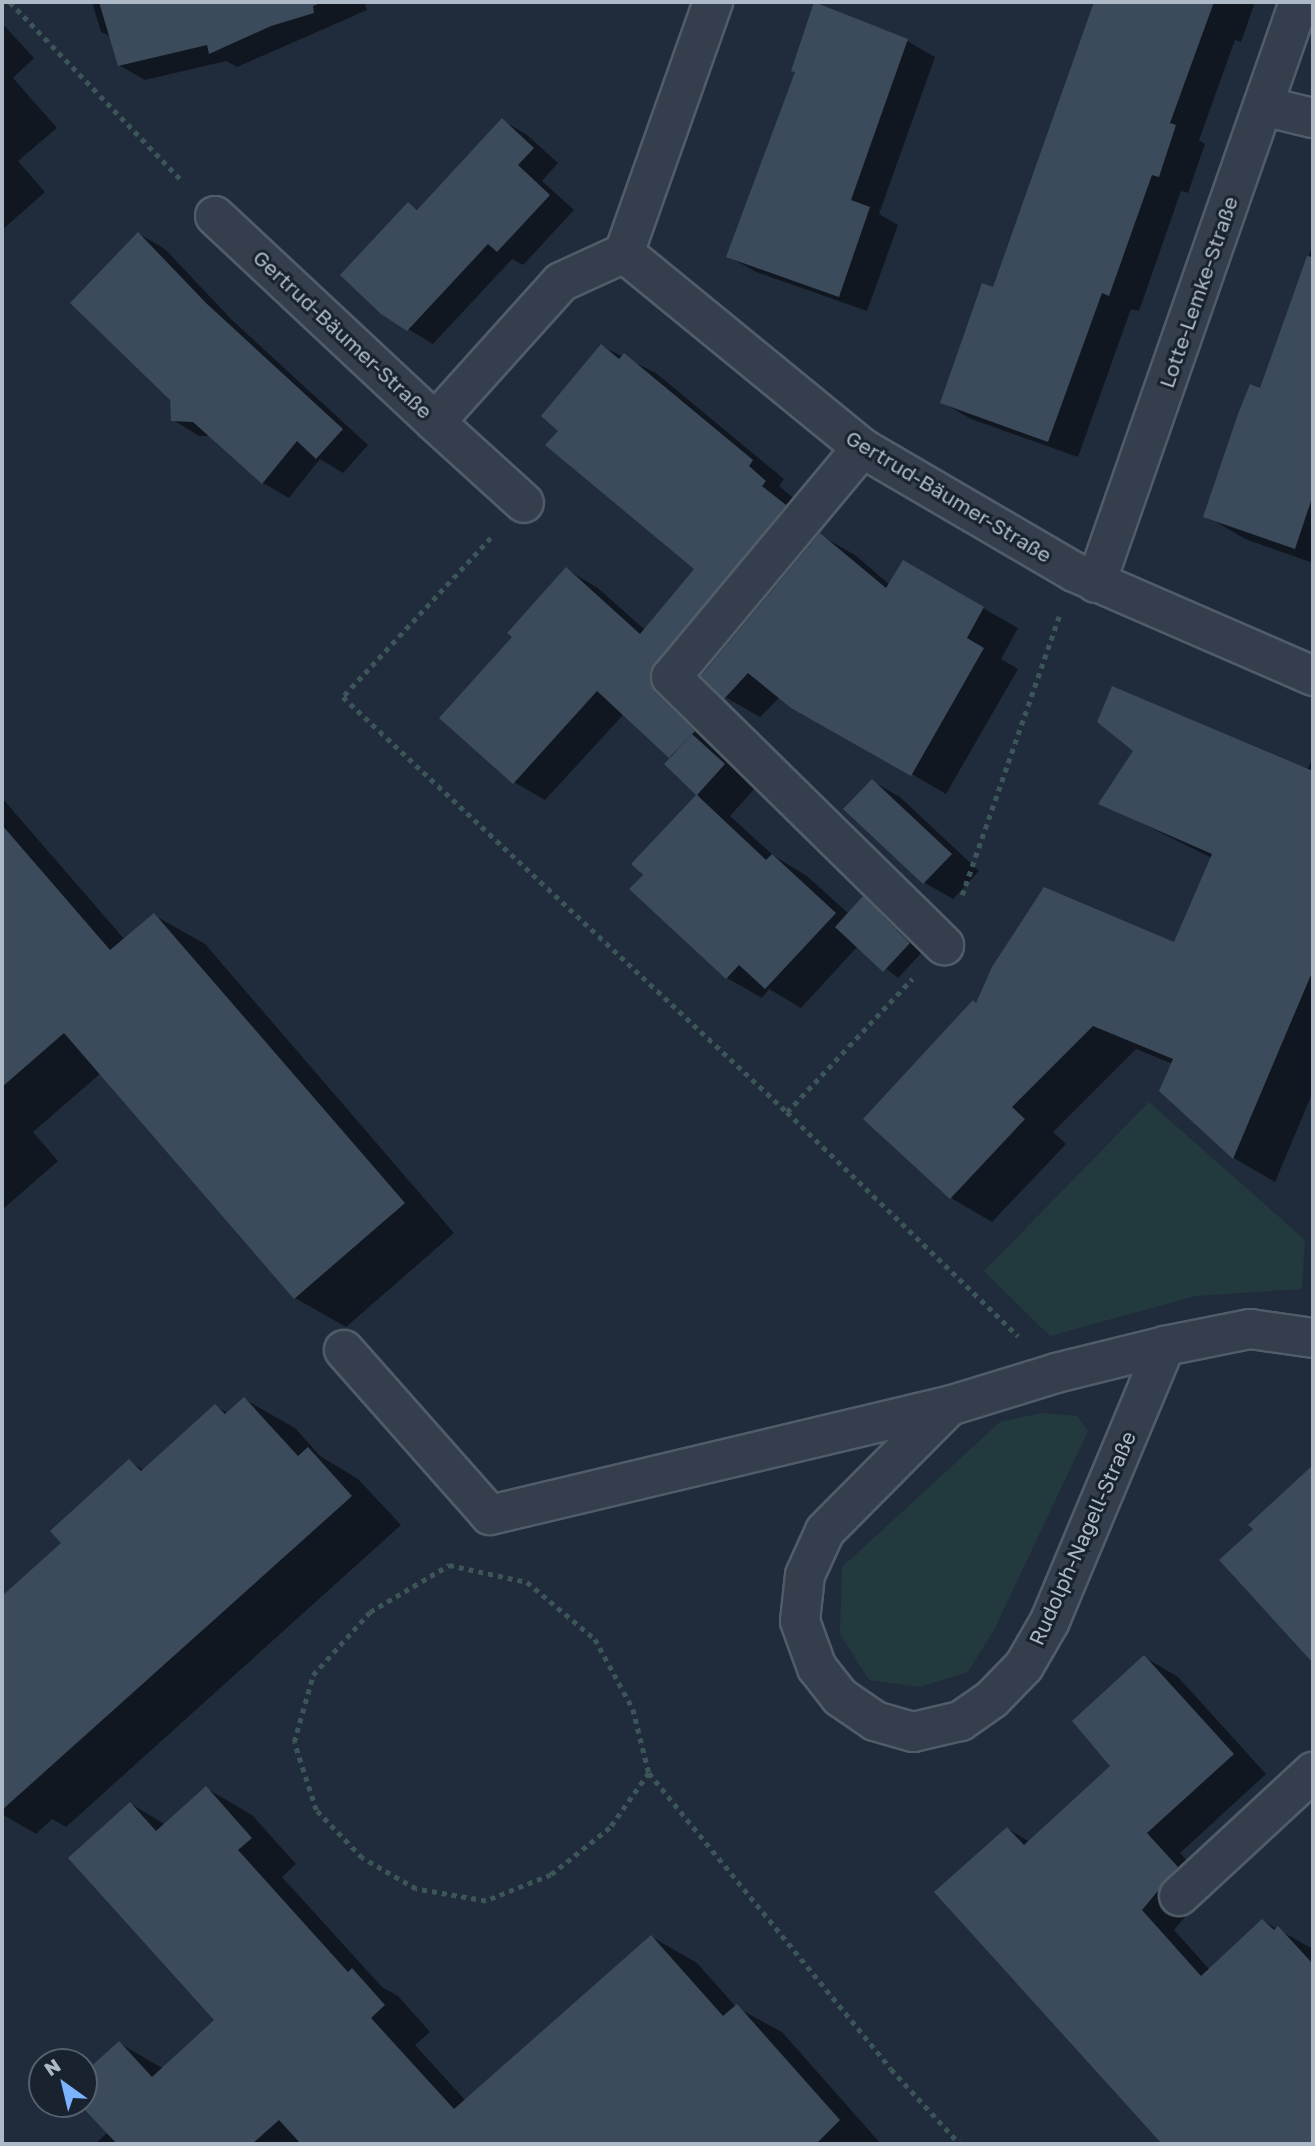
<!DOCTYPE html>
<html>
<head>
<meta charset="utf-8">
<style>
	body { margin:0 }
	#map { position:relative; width:1315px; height:2146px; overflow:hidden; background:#202c3c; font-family:"Golos Text",sans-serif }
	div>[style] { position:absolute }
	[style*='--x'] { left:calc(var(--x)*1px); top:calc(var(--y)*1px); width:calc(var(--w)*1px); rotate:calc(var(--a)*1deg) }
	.green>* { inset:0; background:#223a3d }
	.shadow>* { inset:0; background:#0007 }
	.building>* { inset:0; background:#3b4b5b }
	.path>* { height:4.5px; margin-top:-2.25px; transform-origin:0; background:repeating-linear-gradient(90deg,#3c5657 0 5px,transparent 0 10px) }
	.roads { filter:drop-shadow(2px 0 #515c69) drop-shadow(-2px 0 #515c69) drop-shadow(0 2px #515c69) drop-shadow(0 -2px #515c69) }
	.minor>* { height:38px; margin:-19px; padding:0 19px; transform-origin:19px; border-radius:19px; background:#343e4c }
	span { translate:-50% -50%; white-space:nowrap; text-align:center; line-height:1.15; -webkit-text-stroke:6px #192330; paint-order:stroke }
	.street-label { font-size:21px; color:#aeb9c8 }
	.frame { position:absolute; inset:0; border:4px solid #aeb9c8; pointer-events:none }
	.north { position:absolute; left:28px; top:2048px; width:70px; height:70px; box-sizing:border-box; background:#192330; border:2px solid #555f6d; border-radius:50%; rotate:326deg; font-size:19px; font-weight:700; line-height:28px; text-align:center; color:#aeb9c8 }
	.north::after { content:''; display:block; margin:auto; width:24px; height:32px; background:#7cb3ff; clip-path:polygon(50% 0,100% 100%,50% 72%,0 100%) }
</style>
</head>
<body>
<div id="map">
	<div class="green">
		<i style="clip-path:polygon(1149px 1102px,1305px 1240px,1302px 1289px,1195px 1296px,1050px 1336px,984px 1271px)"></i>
		<i style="clip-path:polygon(1042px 1413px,1077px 1416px,1088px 1431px,994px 1630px,968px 1672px,919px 1687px,869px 1680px,840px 1634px,842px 1567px,1000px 1422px)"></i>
	</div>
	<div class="shadow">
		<i style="clip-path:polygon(92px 2px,364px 2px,367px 10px,237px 67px,226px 61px,145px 80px,119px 65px,111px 37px,101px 32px)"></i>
		<i style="clip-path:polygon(1096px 2px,1255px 2px,1241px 42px,1235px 40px,1199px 140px,1205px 144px,1188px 193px,1181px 191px,1139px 311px,1131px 309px,1078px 457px,971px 419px,942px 402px,994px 289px)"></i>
		<i style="clip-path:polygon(2px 23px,34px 58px,13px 78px,57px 128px,18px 161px,45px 192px,2px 230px)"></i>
		<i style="clip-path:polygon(907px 41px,935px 57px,879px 214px,898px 225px,867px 311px,756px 272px,728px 256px)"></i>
		<i style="clip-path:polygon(502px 120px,527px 135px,558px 163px,542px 181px,574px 210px,523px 265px,512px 259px,433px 344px,408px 329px,408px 204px,419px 210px)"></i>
		<i style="clip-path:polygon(139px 234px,165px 249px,232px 320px,368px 445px,343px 473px,320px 459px,289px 498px,263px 483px,211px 436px,199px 436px,173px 420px)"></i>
		<i style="clip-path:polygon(1313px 243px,1313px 563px,1245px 539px,1206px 516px,1262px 390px)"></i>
		<i style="clip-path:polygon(601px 346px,656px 373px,784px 479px,779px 486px,797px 501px,681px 691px,758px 785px,730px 816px,774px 856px,807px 876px,849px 914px,863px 898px,923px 951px,898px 978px,858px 946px,801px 1008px,769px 989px,762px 998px,727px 978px,633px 864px,699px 795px,666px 764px,672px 758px,624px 714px,545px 800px,514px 782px,515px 637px,566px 569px,598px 588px,645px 630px,696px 569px,560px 430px)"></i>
		<i style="clip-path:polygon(820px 535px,855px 555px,890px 585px,903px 563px,1018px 628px,1001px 659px,1018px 669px,946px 794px,780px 697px,760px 717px,725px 697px,703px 675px)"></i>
		<i style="clip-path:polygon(1313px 756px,1313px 1092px,1275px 1182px,1234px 1158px,1161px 1091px,1173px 1064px,1136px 1049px,1053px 1132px,1066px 1144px,992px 1222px,951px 1198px,977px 1005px,1175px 945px,1212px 858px,1101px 803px,1307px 771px)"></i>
		<i style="clip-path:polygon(872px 781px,900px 797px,979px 871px,953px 899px,925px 883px,846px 809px)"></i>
		<i style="clip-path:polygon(2px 798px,125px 940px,154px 915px,205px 944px,454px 1233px,346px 1327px,295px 1298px,101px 1073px,33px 1132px,58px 1161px,2px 1210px)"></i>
		<i style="clip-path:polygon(244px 1399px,295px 1428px,320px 1456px,358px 1479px,401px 1525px,66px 1827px,52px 1819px,36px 1834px,2px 1814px,2px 1599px,63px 1543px,130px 1462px,144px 1470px,215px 1406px,228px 1413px)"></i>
		<i style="clip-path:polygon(1297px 1483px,1313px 1492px,1313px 1661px,1222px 1560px)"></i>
		<i style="clip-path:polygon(1144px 1657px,1178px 1677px,1266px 1774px,1180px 1853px,1210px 1887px,1174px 1930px,1210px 1970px,1263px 1921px,1313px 1949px,1313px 2144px,1164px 2144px,936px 1892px,1008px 1829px,1030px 1842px,1112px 1766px)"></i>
		<i style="clip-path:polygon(206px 1788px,252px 1815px,296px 1864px,282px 1877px,382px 1987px,398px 1996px,430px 2032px,415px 2045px,466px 2101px,652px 1937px,697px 1963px,736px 2007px,782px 2032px,881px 2144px,95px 2144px,108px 2132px,82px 2104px,84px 2075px,119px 2043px,164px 2069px,217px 2020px,131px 1804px,166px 1825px)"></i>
	</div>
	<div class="building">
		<i style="clip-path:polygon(99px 2px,323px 2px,313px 6px,314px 13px,271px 26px,209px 54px,207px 45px,118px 66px)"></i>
		<i style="clip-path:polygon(814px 2px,908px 39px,851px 200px,870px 207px,839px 297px,726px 257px,795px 72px,791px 71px)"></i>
		<i style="clip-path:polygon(1094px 2px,1214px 2px,1170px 123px,1176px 125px,1159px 177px,1152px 175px,1109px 296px,1102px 293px,1048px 442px,940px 403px,982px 283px,993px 287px)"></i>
		<i style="clip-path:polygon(502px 118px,534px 148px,518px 165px,550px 195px,497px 252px,488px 244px,407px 331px,381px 314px,340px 275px,408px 202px,417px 210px)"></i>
		<i style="clip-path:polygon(138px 232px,206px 303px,343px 429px,316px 459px,297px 441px,262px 484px,193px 422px,171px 421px,170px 400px,70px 303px)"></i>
		<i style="clip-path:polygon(1307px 256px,1313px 257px,1313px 495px,1295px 549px,1203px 517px,1238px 414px,1250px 384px,1260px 388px)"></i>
		<i style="clip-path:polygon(601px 344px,619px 359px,624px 353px,753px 460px,749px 466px,766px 481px,762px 486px,786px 505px,650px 672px,655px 692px,695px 731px,669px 758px,597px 691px,513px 784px,439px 718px,512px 637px,507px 633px,566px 567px,640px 634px,694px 569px,545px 445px,558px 431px,541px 416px)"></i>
		<i style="clip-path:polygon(820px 533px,886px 588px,903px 560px,984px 607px,967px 638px,984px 648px,911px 776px,791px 708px,748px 673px,724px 699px,701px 676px)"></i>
		<i style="clip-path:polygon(1112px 686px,1313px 771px,1313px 970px,1233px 1159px,1159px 1091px,1173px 1059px,1093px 1026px,1012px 1107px,1025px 1119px,950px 1199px,863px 1119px,973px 1000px,976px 1003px,992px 967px,1044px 887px,1174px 942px,1212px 854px,1098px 804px,1133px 751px,1097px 722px)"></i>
		<i style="clip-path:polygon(692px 734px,725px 764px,697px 795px,766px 860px,772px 854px,836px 913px,765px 989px,739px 965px,726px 979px,629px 889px,643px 875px,631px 864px,696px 795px,664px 764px)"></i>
		<i style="clip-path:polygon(872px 779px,952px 854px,923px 884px,843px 809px)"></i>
		<i style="clip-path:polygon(2px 825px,110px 950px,154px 913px,405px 1203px,294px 1299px,64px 1033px,2px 1087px)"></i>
		<i style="clip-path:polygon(863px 896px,910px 943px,883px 972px,835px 927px)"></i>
		<i style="clip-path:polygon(244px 1397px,298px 1456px,308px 1447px,352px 1496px,2px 1810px,2px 1596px,61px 1543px,50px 1531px,129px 1459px,141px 1471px,215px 1404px,225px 1414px)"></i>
		<i style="clip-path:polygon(1313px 1465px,1313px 1663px,1219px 1560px,1253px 1529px,1248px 1525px)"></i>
		<i style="clip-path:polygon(1144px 1655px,1234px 1754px,1147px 1833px,1178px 1867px,1142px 1910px,1201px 1976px,1262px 1919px,1274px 1930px,1278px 1926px,1313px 1964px,1313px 2144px,1162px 2144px,934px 1892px,1007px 1827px,1024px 1845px,1110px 1766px,1072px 1721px)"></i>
		<i style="clip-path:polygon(206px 1786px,252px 1838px,238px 1850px,348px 1972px,352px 1968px,385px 2005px,371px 2018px,454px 2109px,651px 1935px,723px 2016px,737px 2004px,840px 2120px,816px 2144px,301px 2144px,279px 2120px,252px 2144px,117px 2144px,84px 2109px,84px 2073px,119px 2041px,152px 2077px,214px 2020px,68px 1858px,130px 1802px,156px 1831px)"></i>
	</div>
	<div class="path">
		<i style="--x:10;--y:2;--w:250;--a:46.1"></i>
		<i style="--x:491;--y:538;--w:217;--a:132.9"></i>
		<i style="--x:343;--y:697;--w:608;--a:43.07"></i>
		<i style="--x:787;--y:1112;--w:322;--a:44.1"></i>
		<i style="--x:962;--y:895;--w:295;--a:-70.8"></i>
		<i style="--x:787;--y:1112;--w:183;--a:-46.8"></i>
		<i style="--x:649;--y:1773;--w:67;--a:125.3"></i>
		<i style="--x:610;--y:1828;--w:75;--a:141.5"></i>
		<i style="--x:551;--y:1875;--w:70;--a:158.2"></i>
		<i style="--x:486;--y:1901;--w:71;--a:-170.3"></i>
		<i style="--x:416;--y:1889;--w:62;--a:-150.1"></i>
		<i style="--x:362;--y:1858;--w:66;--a:-133.8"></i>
		<i style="--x:316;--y:1810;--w:71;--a:-107.9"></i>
		<i style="--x:294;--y:1742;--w:70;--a:-74.2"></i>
		<i style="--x:313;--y:1675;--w:85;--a:-47.9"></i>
		<i style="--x:370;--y:1612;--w:92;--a:-30.7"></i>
		<i style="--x:449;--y:1565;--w:80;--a:12.3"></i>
		<i style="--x:527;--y:1582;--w:89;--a:40"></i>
		<i style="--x:595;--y:1639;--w:80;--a:61.5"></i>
		<i style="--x:633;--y:1709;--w:66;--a:76"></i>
		<i style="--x:649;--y:1773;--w:382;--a:50.7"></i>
		<i style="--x:891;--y:2069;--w:102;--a:47.4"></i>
	</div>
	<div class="roads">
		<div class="minor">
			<i style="--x:713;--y:2;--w:266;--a:109.5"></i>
			<i style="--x:624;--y:253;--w:308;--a:39.3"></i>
			<i style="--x:862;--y:448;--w:246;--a:30.3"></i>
			<i style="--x:1074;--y:572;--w:261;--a:23.5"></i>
			<i style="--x:1263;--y:106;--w:51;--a:13.5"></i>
			<i style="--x:215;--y:216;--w:301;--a:43.1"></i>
			<i style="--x:435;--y:422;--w:188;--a:-48"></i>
			<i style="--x:561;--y:282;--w:69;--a:-24.7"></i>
			<i style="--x:435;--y:422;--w:120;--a:42.3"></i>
			<i style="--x:862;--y:448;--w:298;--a:129.8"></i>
			<i style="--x:671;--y:677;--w:383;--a:44.5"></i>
			<i style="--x:1096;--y:583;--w:615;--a:-70.74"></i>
			<i style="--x:1165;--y:1346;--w:298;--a:112.7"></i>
			<i style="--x:1050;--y:1621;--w:52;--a:120"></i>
			<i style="--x:1024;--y:1666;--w:46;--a:134.1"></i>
			<i style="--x:992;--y:1699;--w:39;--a:145"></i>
			<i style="--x:960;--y:1721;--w:48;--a:166.8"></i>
			<i style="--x:913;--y:1732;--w:40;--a:-164"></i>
			<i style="--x:875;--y:1721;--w:42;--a:-145.6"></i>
			<i style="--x:840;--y:1697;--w:37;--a:-128"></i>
			<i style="--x:817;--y:1668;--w:50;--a:-109.9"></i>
			<i style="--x:800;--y:1621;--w:46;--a:-83.8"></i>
			<i style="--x:805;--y:1575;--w:48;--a:-65.6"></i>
			<i style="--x:825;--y:1531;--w:176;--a:-45.2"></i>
			<i style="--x:949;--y:1406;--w:112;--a:-17.1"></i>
			<i style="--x:1056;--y:1373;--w:112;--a:-13.9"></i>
			<i style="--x:1165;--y:1346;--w:87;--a:-11.3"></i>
			<i style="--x:1250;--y:1329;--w:64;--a:8.1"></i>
			<i style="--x:344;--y:1350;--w:220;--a:48.5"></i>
			<i style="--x:490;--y:1515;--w:472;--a:-13.4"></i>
			<i style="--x:1179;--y:1896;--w:183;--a:-42.8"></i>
		</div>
	</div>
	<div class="street-label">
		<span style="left:1198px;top:292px;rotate:-71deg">Lotte-Lemke-Straße</span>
		<span style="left:343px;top:334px;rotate:43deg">Gertrud-Bäumer-Straße</span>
		<span style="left:949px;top:496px;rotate:31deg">Gertrud-Bäumer-Straße</span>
		<span style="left:1082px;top:1538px;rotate:-66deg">Rudolph-Nagell-Straße</span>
	</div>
	<div class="frame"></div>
	<div class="north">N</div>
</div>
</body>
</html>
